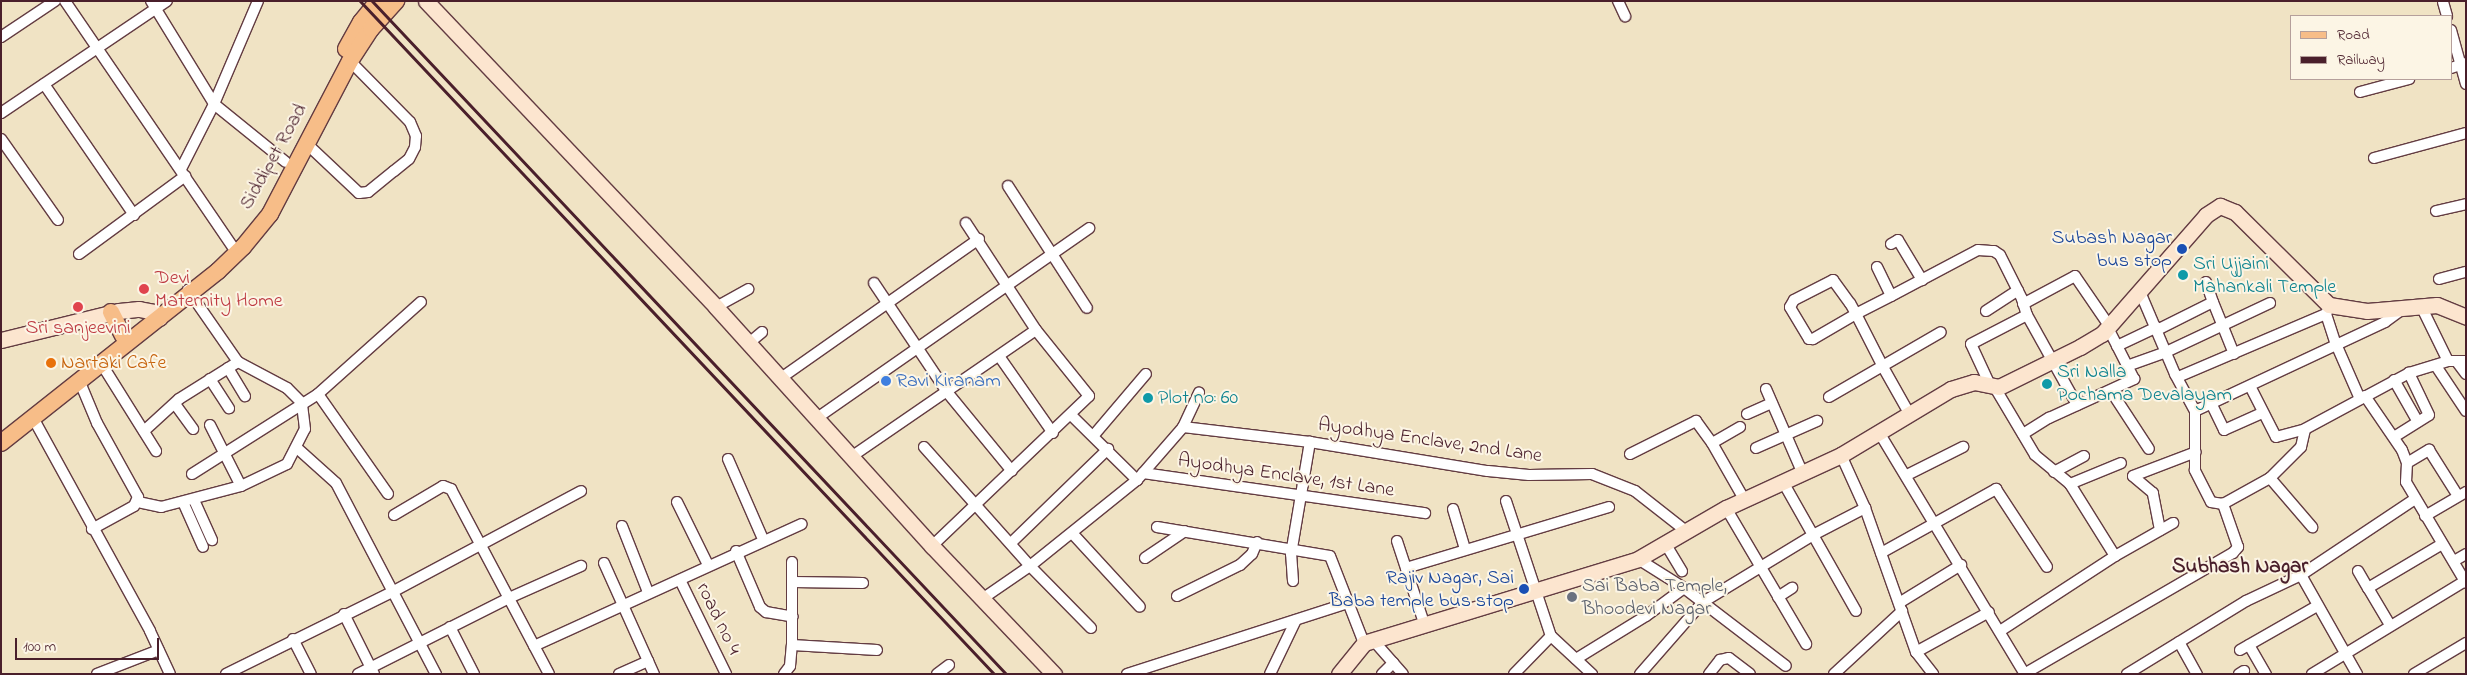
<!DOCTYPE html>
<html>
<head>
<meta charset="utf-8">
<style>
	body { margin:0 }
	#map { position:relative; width:2467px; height:675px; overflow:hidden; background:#f0e3c4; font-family:"Indie Flower",sans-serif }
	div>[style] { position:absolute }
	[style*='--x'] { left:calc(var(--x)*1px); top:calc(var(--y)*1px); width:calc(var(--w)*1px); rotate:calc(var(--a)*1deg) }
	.roads { filter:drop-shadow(1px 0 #633c42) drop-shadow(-1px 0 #633c42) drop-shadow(0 1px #633c42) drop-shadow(0 -1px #633c42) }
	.street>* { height:10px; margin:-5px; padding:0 5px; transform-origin:5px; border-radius:5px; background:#fff }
	.secondary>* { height:15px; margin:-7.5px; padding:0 7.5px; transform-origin:7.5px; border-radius:7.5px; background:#fce5cf }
	.primary>* { height:16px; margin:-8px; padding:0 8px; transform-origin:8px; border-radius:8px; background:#f7bd88 }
	.rail>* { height:3px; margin:-1.5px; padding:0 1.5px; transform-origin:1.5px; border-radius:1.5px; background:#4a1f2b }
	.dots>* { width:14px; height:14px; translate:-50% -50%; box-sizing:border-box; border:2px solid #fcf5e5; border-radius:50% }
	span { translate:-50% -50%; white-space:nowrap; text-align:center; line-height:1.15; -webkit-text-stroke:4px #fcf5e5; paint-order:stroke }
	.street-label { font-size:20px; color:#4a1f2b }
	.transit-label { font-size:20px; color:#164399 }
	.right { translate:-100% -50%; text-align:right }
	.culture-label { font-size:20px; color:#0d838f }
	.left { translate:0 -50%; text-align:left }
	.health-label { font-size:20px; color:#be3a42 }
	.food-label { font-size:20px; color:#c56008 }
	.shop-label { font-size:20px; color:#366cbe }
	.worship-label { font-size:20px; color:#5b616d }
	.neighbourhood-label { font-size:21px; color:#4a1f2b; font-weight:700 }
	.frame { position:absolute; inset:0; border:2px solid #4a1f2b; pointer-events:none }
	.legend { position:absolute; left:2290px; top:15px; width:162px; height:65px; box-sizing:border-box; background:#fcf5e5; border:1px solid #b59f9b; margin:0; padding:6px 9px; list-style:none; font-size:15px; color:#4a1f2b }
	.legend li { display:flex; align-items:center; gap:10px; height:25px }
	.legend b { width:25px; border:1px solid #b59f9b }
	.scale { position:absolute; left:15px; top:638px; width:144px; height:22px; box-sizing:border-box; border:2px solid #4a1f2b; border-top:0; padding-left:6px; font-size:15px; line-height:18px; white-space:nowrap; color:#4a1f2b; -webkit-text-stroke:4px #fcf5e5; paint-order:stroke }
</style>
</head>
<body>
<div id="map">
	<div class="roads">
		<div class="street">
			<i style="--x:65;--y:1;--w:297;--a:55.7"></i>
			<i style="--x:151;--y:1;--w:121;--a:58.5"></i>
			<i style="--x:214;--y:104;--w:92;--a:38.9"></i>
			<i style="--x:1618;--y:1;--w:17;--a:65"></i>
			<i style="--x:2443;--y:2;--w:15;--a:74"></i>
			<i style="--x:2451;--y:30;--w:56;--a:74.5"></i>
			<i style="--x:1;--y:37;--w:65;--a:-33.7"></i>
			<i style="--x:2451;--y:68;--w:16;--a:-18"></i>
			<i style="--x:44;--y:84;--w:159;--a:55.5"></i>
			<i style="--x:2360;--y:92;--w:51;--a:-14.9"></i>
			<i style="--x:1;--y:113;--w:200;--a:-34"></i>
			<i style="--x:1;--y:139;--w:99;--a:54.9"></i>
			<i style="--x:308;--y:145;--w:70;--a:43.3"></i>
			<i style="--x:359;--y:193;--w:9;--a:-6"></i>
			<i style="--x:368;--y:192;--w:33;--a:-39"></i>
			<i style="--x:394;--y:171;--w:19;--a:-39"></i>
			<i style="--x:409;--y:159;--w:13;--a:-63"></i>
			<i style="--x:415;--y:147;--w:11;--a:-85"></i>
			<i style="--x:416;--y:136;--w:15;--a:-113"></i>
			<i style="--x:410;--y:122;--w:86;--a:-134.5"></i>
			<i style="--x:2374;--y:158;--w:95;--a:-15.2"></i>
			<i style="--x:181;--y:169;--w:73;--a:-63.1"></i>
			<i style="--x:214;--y:104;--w:112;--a:-66.9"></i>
			<i style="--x:1008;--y:186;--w:145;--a:57.1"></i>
			<i style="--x:2436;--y:211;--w:31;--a:-13"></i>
			<i style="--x:1891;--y:244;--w:8;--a:-30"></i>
			<i style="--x:1898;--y:240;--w:47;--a:59"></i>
			<i style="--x:79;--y:254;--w:132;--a:-36.3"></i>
			<i style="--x:1877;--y:267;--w:32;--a:64"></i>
			<i style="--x:1891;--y:296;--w:98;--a:-27.9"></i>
			<i style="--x:1978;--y:250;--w:16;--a:4"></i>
			<i style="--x:1994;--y:251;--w:7;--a:34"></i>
			<i style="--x:2000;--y:255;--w:49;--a:63.4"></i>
			<i style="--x:2022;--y:299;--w:17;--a:73"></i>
			<i style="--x:2027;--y:315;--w:103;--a:60.9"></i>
			<i style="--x:2439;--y:279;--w:28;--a:-15"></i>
			<i style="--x:2206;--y:282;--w:21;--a:71"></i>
			<i style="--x:874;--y:283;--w:131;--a:56.2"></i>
			<i style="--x:947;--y:392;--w:102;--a:50.6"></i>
			<i style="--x:1891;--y:296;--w:39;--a:153"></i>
			<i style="--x:1856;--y:314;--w:50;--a:149.8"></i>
			<i style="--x:1813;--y:339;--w:4;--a:180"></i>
			<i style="--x:1809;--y:339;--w:37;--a:-121"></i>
			<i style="--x:1790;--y:307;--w:8;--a:-60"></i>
			<i style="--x:1794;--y:300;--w:44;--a:-27.1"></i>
			<i style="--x:1833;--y:280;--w:29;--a:54"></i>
			<i style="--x:1850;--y:303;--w:13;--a:61"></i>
			<i style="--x:1856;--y:314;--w:59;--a:63"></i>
			<i style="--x:1883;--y:367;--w:55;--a:60.6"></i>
			<i style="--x:2023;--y:304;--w:59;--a:-28.3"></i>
			<i style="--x:2075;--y:276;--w:58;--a:55.5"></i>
			<i style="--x:2421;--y:306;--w:61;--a:63.9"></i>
			<i style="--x:716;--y:307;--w:37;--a:-29"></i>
			<i style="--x:2328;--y:309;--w:5;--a:112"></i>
			<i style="--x:2326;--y:314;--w:32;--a:72"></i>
			<i style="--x:2336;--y:344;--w:60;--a:66.4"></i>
			<i style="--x:1986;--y:311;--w:38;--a:-33"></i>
			<i style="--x:2159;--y:329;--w:60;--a:-26.6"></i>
			<i style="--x:2213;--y:302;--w:56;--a:68"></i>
			<i style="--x:749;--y:343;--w:17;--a:-40"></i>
			<i style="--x:2117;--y:346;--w:44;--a:-25.4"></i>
			<i style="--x:999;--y:356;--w:94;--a:55"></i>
			<i style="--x:2457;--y:362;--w:15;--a:53"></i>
			<i style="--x:101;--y:363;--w:104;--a:58"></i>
			<i style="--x:2127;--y:366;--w:41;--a:-19.7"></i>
			<i style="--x:2166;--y:352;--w:115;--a:-25.2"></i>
			<i style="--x:2436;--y:366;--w:54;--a:56.3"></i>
			<i style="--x:228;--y:368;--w:33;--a:59"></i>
			<i style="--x:2178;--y:377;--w:161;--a:-23.1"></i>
			<i style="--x:781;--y:378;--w:242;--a:-35.1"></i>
			<i style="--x:210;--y:379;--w:35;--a:57"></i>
			<i style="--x:79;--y:380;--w:47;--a:67.3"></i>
			<i style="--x:97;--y:423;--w:85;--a:61"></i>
			<i style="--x:138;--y:497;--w:10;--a:114"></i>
			<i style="--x:134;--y:506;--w:48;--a:151.3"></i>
			<i style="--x:2394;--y:380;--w:48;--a:60.3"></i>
			<i style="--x:1990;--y:385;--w:45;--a:-114.9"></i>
			<i style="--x:1971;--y:344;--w:63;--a:-27.4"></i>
			<i style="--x:1994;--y:386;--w:80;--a:59.3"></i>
			<i style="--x:2035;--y:455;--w:45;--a:39.6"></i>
			<i style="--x:2070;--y:484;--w:85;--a:58"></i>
			<i style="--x:2250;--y:386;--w:57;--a:63"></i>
			<i style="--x:2276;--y:437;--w:30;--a:-15"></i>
			<i style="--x:1766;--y:389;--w:93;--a:66.5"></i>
			<i style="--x:2111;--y:391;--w:69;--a:56.8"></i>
			<i style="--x:318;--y:394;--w:122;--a:55"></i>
			<i style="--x:2365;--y:396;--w:65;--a:55.6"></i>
			<i style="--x:2402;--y:450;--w:14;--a:69"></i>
			<i style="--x:2407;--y:463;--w:19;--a:93"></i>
			<i style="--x:2406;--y:482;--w:117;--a:59.3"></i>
			<i style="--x:1829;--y:397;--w:129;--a:-30.1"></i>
			<i style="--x:2211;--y:403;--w:30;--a:64"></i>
			<i style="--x:2224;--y:430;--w:42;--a:-24.1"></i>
			<i style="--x:175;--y:404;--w:31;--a:54"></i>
			<i style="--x:2195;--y:411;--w:210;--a:-25.1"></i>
			<i style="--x:2385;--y:322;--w:22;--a:-36"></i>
			<i style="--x:1747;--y:414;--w:27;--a:-24"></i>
			<i style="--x:1071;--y:415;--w:93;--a:44.6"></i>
			<i style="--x:32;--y:416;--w:245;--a:61.2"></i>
			<i style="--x:150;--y:631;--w:47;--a:65.1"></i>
			<i style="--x:817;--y:418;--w:332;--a:-34.9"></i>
			<i style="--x:210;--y:425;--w:68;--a:63.1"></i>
			<i style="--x:1183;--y:427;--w:128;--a:6.7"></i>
			<i style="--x:1310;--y:442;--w:180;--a:9.3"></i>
			<i style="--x:1488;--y:471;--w:41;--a:5.6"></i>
			<i style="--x:1529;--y:475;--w:63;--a:-0.9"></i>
			<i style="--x:1592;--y:474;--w:46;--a:21.6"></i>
			<i style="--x:1635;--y:491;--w:65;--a:38.1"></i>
			<i style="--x:1740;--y:427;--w:32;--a:150"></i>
			<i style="--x:1712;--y:443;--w:64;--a:60.3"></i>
			<i style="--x:144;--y:431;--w:47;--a:-42.4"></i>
			<i style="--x:179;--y:399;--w:70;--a:-32.1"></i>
			<i style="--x:1880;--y:434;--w:280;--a:58.9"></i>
			<i style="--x:2023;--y:434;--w:31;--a:-32"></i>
			<i style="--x:2049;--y:418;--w:94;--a:-24.6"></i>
			<i style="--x:2134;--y:379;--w:59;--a:-117"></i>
			<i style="--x:1094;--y:435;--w:80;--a:-49.6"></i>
			<i style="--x:2394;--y:437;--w:41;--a:-32.2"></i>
			<i style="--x:2429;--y:415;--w:47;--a:-115.5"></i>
			<i style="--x:924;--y:447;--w:159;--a:48.3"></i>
			<i style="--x:1030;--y:566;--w:87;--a:45.5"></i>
			<i style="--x:297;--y:448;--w:52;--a:41.9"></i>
			<i style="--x:336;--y:483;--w:216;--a:62.4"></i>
			<i style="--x:1756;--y:448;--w:67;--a:-23.9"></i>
			<i style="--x:1630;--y:454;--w:74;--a:-26.6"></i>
			<i style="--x:1696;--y:421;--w:27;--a:54"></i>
			<i style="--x:1841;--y:455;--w:58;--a:65.6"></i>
			<i style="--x:1865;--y:508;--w:153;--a:70.5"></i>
			<i style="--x:1916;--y:652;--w:28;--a:52"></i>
			<i style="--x:851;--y:457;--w:224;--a:-34.5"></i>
			<i style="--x:728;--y:459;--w:87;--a:66.4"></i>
			<i style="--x:2407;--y:463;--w:26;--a:-31"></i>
			<i style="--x:2429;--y:450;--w:54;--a:57.8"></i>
			<i style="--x:2054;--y:472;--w:34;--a:-28"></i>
			<i style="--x:1143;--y:473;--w:285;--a:8.1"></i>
			<i style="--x:192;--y:474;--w:149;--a:-32.4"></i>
			<i style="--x:318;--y:394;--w:138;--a:-41.8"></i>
			<i style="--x:1907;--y:475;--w:63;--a:-26.6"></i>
			<i style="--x:2270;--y:478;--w:65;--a:49.4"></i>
			<i style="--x:1783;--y:482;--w:148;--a:60.5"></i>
			<i style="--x:2070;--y:484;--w:55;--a:-22.4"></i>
			<i style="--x:194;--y:500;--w:44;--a:65.8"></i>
			<i style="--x:1506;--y:501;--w:142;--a:71.6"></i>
			<i style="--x:1551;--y:636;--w:56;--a:42.8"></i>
			<i style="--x:138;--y:502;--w:24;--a:12"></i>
			<i style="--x:161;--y:507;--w:83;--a:-14.7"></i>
			<i style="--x:241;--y:486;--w:51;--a:-25.6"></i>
			<i style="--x:287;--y:464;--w:39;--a:-63"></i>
			<i style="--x:305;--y:429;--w:26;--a:-97"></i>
			<i style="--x:302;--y:403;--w:21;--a:-135"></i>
			<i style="--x:287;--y:388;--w:55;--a:-152"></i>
			<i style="--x:238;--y:362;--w:88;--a:-124.8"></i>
			<i style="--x:183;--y:502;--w:49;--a:66"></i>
			<i style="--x:677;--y:502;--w:70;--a:63.8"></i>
			<i style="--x:2223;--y:504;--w:54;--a:-29"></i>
			<i style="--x:2270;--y:478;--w:44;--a:-45"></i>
			<i style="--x:2301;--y:447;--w:18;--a:-77"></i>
			<i style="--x:2305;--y:429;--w:118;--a:-28.3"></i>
			<i style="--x:2409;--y:373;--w:41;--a:-17.1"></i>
			<i style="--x:2448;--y:361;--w:18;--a:0"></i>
			<i style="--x:1726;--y:508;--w:158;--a:59.5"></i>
			<i style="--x:1453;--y:509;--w:42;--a:73.3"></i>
			<i style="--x:394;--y:515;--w:57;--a:-30.6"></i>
			<i style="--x:443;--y:486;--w:9;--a:21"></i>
			<i style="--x:451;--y:489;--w:209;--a:62.1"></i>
			<i style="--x:2425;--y:516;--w:48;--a:-30.3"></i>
			<i style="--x:622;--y:526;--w:71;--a:68.5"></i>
			<i style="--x:1157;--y:527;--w:175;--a:9.5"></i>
			<i style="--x:1330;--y:556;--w:93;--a:68.7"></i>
			<i style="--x:2160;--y:530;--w:38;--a:-101"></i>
			<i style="--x:2153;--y:493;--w:26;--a:-140"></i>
			<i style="--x:2133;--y:476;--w:67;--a:-20.9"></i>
			<i style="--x:1072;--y:533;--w:100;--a:47.4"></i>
			<i style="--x:1397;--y:541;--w:89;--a:71.8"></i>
			<i style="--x:1012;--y:542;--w:134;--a:-44.1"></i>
			<i style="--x:1665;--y:543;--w:33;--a:59"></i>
			<i style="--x:932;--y:546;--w:217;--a:-43.7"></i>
			<i style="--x:1089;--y:396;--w:85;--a:-128.8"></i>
			<i style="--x:1036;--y:330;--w:128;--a:-123.2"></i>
			<i style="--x:736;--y:551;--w:61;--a:66.8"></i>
			<i style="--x:760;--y:607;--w:8;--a:40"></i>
			<i style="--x:766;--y:612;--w:27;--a:10"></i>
			<i style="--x:1881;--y:553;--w:132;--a:-29.1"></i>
			<i style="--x:1996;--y:489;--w:93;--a:56.8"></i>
			<i style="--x:1145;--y:558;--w:48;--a:-34"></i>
			<i style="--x:1638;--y:559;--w:54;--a:32.2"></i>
			<i style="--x:1684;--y:588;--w:128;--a:37.4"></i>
			<i style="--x:2454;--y:561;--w:14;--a:-30"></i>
			<i style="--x:604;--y:563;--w:122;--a:65.8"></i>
			<i style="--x:1406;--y:568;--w:212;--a:-16.7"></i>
			<i style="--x:2358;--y:571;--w:20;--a:60"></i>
			<i style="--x:2301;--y:575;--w:114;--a:60.5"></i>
			<i style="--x:680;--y:580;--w:105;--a:63.9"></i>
			<i style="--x:1293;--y:581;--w:27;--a:-94"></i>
			<i style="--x:1291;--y:554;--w:114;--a:-80.4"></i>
			<i style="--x:793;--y:582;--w:70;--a:0.8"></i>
			<i style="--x:1177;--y:596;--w:70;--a:-26.2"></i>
			<i style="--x:1240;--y:565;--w:16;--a:-43"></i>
			<i style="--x:1252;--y:554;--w:13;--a:-67"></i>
			<i style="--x:1778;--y:597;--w:17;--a:-33"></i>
			<i style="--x:982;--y:599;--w:58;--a:-34.5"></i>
			<i style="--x:1030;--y:566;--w:137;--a:-38.8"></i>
			<i style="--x:1137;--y:480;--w:70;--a:-49"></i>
			<i style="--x:1183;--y:427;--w:38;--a:-65"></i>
			<i style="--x:1899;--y:603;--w:73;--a:-31.5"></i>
			<i style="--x:344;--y:614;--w:67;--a:63.4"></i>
			<i style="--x:2390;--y:625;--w:43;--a:-120.7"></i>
			<i style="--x:2368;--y:588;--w:86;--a:-30.7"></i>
			<i style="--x:450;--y:627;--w:53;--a:62.9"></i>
			<i style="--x:2000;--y:631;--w:137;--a:-33.1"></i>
			<i style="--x:2115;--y:556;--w:67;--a:-29.6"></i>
			<i style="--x:293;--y:639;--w:39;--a:63"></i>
			<i style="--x:1373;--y:640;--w:45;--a:48.6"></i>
			<i style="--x:2179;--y:642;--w:37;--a:61"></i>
			<i style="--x:792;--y:645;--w:85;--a:3.4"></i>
			<i style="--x:2249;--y:645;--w:34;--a:60"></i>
			<i style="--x:534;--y:646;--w:294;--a:-24.5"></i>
			<i style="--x:2240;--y:650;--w:89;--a:-29.7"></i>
			<i style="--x:1916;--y:652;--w:83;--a:-28.7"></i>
			<i style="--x:1576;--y:659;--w:82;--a:-31.6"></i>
			<i style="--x:1646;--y:616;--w:47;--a:-36.4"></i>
			<i style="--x:97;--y:674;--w:66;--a:-21.2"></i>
			<i style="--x:226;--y:674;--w:187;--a:-26.3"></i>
			<i style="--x:394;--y:591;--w:212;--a:-28.1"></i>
			<i style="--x:358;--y:674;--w:169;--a:-26.7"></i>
			<i style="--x:509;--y:598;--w:79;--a:-24"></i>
			<i style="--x:619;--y:674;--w:32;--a:-24"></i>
			<i style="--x:784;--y:674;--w:10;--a:-53"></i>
			<i style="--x:790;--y:666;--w:21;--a:-85"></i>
			<i style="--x:792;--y:645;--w:83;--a:-90"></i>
			<i style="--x:937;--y:674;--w:15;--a:-37"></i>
			<i style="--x:1127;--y:674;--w:232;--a:-17.8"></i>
			<i style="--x:1270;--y:674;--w:60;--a:-64.3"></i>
			<i style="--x:1382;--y:674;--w:16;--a:-45"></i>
			<i style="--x:1514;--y:674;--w:53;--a:-45.8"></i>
			<i style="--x:1640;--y:674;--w:96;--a:-48.8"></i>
			<i style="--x:1703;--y:602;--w:129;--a:-31.3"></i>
			<i style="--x:1813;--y:535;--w:59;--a:-27.4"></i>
			<i style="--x:1709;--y:674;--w:18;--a:-52"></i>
			<i style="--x:1720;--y:660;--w:9;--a:-13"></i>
			<i style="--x:1729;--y:658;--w:26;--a:37"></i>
			<i style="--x:1834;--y:674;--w:93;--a:-42.8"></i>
			<i style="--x:2024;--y:674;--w:241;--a:-30.1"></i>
			<i style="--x:2233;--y:553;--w:8;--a:-50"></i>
			<i style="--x:2238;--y:547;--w:46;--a:-109.2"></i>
			<i style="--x:2223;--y:504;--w:12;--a:-171"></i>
			<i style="--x:2211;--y:502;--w:36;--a:-117"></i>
			<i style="--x:2195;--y:470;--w:59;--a:-90"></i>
			<i style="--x:2195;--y:411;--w:42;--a:-118.4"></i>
			<i style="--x:2175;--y:374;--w:89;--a:-113.1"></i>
			<i style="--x:2127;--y:674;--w:140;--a:-31.5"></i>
			<i style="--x:2246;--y:601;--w:61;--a:-25.3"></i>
			<i style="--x:2301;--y:575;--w:137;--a:-33.7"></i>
			<i style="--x:2239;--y:674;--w:6;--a:-31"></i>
			<i style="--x:2312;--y:674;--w:179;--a:-31.3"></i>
			<i style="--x:2414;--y:674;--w:61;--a:-30.8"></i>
		</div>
		<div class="secondary">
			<i style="--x:426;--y:1;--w:422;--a:46.5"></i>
			<i style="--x:716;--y:307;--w:322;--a:47.9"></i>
			<i style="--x:932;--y:546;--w:177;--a:46.4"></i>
			<i style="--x:1;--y:340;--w:122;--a:-13.8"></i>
			<i style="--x:119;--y:311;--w:20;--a:-6"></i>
			<i style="--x:139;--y:309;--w:15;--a:11"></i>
			<i style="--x:154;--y:312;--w:8;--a:45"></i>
			<i style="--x:1339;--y:674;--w:40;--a:-51"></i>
			<i style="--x:1364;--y:643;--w:287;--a:-17"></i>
			<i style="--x:1638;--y:559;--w:102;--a:-30.1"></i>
			<i style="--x:1726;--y:508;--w:127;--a:-24.7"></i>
			<i style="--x:1841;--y:455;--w:128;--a:-31"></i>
			<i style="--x:1951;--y:389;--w:24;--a:-17"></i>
			<i style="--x:1974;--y:382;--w:25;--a:11"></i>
			<i style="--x:1999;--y:387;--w:90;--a:-26.3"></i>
			<i style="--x:2080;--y:347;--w:26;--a:-31"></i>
			<i style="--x:2102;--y:334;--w:158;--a:-48.8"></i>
			<i style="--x:2206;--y:215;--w:17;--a:-33"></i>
			<i style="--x:2220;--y:206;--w:16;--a:22"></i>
			<i style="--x:2235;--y:212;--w:132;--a:44.7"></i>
			<i style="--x:2329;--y:305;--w:38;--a:9"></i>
			<i style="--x:2367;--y:311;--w:70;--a:-4.9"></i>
			<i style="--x:2437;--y:305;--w:31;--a:22"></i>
		</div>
		<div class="primary">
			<i style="--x:346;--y:49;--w:31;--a:-61"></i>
			<i style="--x:361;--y:22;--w:27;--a:-51"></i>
			<i style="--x:111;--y:312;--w:27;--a:63"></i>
			<i style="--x:1;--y:443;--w:277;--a:-38.4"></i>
			<i style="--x:218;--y:271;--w:35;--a:-44"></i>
			<i style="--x:243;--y:247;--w:43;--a:-50.7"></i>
			<i style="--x:270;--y:214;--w:173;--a:-62.4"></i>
			<i style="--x:350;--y:61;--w:38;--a:-57"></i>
			<i style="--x:371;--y:29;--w:38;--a:-48"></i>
		</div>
	</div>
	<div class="rail">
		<i style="--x:360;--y:1;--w:925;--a:46.71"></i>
		<i style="--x:372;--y:1;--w:925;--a:46.71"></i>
	</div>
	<div class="dots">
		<i style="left:2182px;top:249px;background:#1a4fb4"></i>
		<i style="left:2183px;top:275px;background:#0f9aa8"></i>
		<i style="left:144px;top:289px;background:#e0444e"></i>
		<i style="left:78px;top:307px;background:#e0444e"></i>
		<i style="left:51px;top:363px;background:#e8710a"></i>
		<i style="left:886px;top:381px;background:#3f7fe0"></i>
		<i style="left:2047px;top:384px;background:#0f9aa8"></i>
		<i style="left:1148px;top:398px;background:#0f9aa8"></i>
		<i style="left:1524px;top:589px;background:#1a4fb4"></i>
		<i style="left:1572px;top:597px;background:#6b7280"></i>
	</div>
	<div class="street-label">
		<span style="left:274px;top:157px;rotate:-61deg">Siddipet Road</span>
		<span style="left:1430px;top:441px;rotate:8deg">Ayodhya Enclave, 2nd Lane</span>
		<span style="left:1286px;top:476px;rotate:8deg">Ayodhya Enclave, 1st Lane</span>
		<span style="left:718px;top:619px;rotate:64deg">road no 4</span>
	</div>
	<div class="transit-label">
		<span class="right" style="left:2172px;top:250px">Subash Nagar<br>bus stop</span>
		<span class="right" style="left:1514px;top:590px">Rajiv Nagar, Sai<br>Baba temple bus stop</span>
	</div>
	<div class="culture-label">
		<span class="left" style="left:2193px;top:276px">Sri Ujjaini<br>Mahankali Temple</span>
		<span class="left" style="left:2057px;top:384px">Sri Nalla<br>Pochama Devalayam</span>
		<span class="left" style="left:1158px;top:398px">Plot no: 60</span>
	</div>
	<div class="health-label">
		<span class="left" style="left:155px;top:290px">Devi<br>Maternity Home</span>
		<span style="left:78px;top:328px">Sri sanjeevini</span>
	</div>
	<div class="food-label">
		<span class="left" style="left:61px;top:363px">Nartaki Cafe</span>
	</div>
	<div class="shop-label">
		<span class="left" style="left:896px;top:381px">Ravi Kiranam</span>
	</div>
	<div class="worship-label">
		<span class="left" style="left:1582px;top:598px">Sai Baba Temple,<br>Bhoodevi Nagar</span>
	</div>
	<div class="neighbourhood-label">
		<span style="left:2240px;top:567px">Subhash Nagar</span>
	</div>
	<div class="frame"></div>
	<ul class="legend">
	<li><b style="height:6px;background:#f7bd88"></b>Road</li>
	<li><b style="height:6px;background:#4a1f2b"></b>Railway</li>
	</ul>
	<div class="scale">100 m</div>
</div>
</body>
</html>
